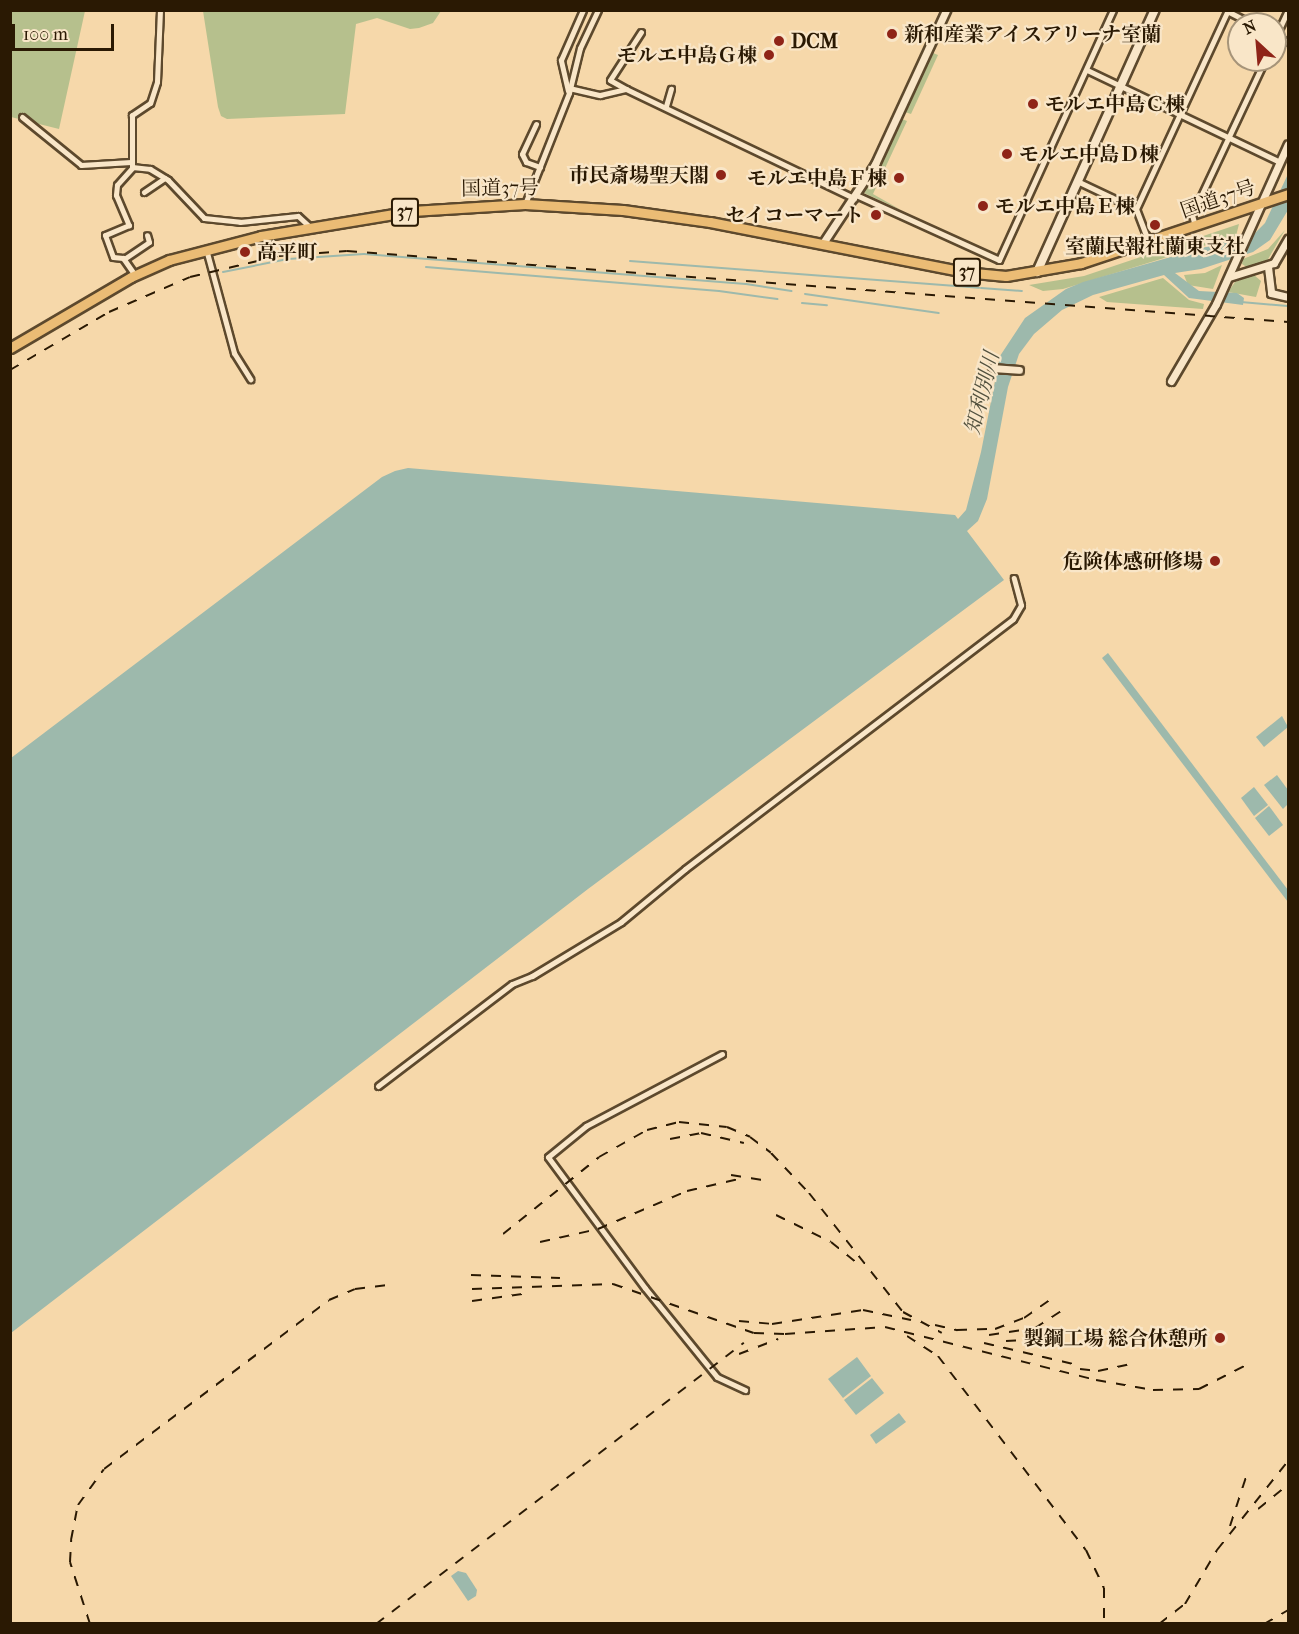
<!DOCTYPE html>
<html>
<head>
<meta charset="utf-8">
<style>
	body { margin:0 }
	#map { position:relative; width:1299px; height:1634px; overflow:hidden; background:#f6d8aa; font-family:"IM FELL French Canon","Noto Serif JP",serif }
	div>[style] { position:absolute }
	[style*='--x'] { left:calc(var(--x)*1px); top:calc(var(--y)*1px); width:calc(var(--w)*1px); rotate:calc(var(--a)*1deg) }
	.green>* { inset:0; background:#b6c08d }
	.water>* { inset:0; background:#9db9ac }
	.stream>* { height:2px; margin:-1px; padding:0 1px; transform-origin:1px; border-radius:1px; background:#9db9ac }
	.roads { filter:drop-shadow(2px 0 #5d492d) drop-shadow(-2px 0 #5d492d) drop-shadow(0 2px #5d492d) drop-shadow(0 -2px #5d492d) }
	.minor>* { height:5px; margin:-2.5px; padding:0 2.5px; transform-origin:2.5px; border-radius:2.5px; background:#f9e6c8 }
	.tertiary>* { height:7px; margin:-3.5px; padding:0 3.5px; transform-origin:3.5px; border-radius:3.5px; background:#f9e6c8 }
	.secondary>* { height:8px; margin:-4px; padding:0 4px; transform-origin:4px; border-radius:4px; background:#f9e6c8 }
	.trunk>* { height:9px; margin:-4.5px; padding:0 4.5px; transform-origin:4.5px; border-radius:4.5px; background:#ebbc75 }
	.rail>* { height:2px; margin-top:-1px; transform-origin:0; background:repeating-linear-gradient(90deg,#2a1903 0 10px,transparent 0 20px) }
	.dots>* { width:16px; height:16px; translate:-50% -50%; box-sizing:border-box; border:3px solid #f9e6c8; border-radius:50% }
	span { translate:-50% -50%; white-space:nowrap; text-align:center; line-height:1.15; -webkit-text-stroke:4.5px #f9e6c8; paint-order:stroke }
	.shield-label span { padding:2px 4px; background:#f9e6c8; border:2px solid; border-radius:4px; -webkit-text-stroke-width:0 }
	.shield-label { font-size:18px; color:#2a1903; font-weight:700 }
	.poi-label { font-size:20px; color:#2a1903; font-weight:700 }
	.left { translate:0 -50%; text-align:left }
	.right { translate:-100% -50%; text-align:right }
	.street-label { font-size:20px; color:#2a1903 }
	.water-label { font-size:21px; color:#52513e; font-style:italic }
	.frame { position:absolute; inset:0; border:12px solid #2a1903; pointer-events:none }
	.north { position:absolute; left:1227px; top:12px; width:60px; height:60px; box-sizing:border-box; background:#f9e6c8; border:2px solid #a69479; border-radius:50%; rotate:334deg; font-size:16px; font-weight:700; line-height:24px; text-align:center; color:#2a1903 }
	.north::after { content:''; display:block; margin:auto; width:21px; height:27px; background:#8f2418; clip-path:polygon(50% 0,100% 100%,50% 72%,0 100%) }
	.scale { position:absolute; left:12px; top:24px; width:102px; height:27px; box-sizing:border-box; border:3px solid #2a1903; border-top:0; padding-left:8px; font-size:18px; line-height:21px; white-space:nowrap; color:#2a1903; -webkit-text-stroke:4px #f9e6c8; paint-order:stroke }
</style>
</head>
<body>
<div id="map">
	<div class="green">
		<i style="clip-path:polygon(10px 11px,85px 11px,59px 129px,11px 117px)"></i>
		<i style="clip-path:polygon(203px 11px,203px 10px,441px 11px,433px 23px,419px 28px,410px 29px,377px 18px,356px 24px,345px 114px,227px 119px,221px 116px,218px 107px)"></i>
		<i style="clip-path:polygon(933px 53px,938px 55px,911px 114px,905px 112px)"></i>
		<i style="clip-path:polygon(902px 119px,907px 121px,873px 194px,901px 210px,864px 193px)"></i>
		<i style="clip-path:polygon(1239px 224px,1236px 236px,1063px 289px,1043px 291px,1029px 285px,1084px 276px)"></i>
		<i style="clip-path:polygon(1285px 230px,1267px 261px,1248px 268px,1242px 264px,1243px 259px,1268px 249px)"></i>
		<i style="clip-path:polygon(1222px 265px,1213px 289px,1188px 285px,1184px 275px,1205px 273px)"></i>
		<i style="clip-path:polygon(1254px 275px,1261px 281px,1256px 297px,1228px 292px,1235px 282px)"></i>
		<i style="clip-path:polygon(1163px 278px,1189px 300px,1204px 304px,1203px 309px,1107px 302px,1099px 297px)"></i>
	</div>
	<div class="water">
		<i style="clip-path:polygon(1288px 174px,1288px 210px,1270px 240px,1253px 252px,1201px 269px,1175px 273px,1199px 291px,1237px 293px,1244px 298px,1243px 305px,1189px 298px,1164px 275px,1093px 295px,1062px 310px,1034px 334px,1019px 354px,1008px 387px,987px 499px,978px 521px,967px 531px,1004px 580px,588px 889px,11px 1333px,11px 758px,382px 477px,395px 471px,408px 468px,875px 508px,955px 515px,958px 519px,966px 510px,981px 452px,1000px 356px,1025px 318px,1066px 289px,1083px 282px,1255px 233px,1265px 223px)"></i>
		<i style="clip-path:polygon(1108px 653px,1288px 890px,1288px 902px,1102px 658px)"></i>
		<i style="clip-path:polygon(1282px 716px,1288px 727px,1264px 747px,1256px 737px)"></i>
		<i style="clip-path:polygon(1277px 775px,1288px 790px,1288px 804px,1283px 809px,1264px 785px)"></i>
		<i style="clip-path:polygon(1254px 787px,1268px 805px,1254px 816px,1241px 798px)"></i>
		<i style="clip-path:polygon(1269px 806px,1283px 825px,1269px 836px,1255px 818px)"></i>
		<i style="clip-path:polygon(857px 1357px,871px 1376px,843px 1398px,828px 1379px)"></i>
		<i style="clip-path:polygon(872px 1378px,884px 1393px,856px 1415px,844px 1400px)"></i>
		<i style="clip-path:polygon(899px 1413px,906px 1422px,876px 1444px,870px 1435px)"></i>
		<i style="clip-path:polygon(458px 1571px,466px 1573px,477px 1590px,476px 1596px,468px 1601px,451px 1576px)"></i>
	</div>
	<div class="stream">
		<i style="--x:630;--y:261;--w:350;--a:4.4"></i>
		<i style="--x:426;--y:267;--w:294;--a:4.7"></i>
		<i style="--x:719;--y:291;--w:59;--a:7.9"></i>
		<i style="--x:223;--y:272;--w:66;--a:-11.3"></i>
		<i style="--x:288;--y:259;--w:76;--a:-3.8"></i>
		<i style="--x:364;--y:254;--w:383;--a:4.5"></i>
		<i style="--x:746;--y:284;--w:46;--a:8.8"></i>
		<i style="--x:981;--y:288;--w:41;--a:4.2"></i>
		<i style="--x:805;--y:294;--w:135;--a:8.1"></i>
		<i style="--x:1241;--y:302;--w:47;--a:4.9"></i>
		<i style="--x:802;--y:303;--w:25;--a:5"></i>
	</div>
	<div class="roads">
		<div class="minor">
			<i style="--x:160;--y:10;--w:72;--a:92.4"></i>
			<i style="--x:157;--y:82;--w:22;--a:108"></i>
			<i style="--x:150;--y:103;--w:22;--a:146"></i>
			<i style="--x:132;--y:115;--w:52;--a:90"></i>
			<i style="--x:132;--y:167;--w:18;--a:6"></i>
			<i style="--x:150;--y:169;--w:21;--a:31"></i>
			<i style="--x:168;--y:180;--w:52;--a:46.5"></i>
			<i style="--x:204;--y:218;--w:36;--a:6"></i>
			<i style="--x:240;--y:222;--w:58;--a:-5.9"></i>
			<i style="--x:298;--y:216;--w:16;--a:43"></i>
			<i style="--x:1227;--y:11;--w:28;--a:27"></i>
			<i style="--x:1275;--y:36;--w:14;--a:25"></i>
			<i style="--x:1275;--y:38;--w:31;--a:-65"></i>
			<i style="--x:1087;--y:70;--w:214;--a:25.5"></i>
			<i style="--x:569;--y:88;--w:32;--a:13"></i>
			<i style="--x:600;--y:95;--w:27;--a:-13"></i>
			<i style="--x:626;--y:89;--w:253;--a:25.6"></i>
			<i style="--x:626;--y:89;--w:18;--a:-151"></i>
			<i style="--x:610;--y:80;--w:57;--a:-57.1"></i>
			<i style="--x:568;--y:91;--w:32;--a:-103"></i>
			<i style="--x:561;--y:60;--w:55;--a:-66.3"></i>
			<i style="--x:666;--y:106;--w:18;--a:-74"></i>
			<i style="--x:22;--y:117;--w:76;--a:39.1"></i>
			<i style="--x:81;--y:165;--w:50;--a:-3.4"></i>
			<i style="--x:536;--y:124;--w:33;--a:115"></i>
			<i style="--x:522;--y:154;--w:9;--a:63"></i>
			<i style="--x:526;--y:162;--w:15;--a:20"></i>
			<i style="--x:133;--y:167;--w:24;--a:132"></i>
			<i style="--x:117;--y:185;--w:10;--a:96"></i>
			<i style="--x:116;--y:195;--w:33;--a:67"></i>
			<i style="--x:129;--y:225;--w:26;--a:157"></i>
			<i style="--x:105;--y:235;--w:23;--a:70"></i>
			<i style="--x:113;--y:257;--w:10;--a:6"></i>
			<i style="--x:123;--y:258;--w:21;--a:55"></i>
			<i style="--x:1077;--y:181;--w:65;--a:25.4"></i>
			<i style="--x:1136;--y:209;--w:34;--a:69"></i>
			<i style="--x:144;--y:192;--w:25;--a:-34"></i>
			<i style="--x:856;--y:195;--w:157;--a:24.4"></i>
			<i style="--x:999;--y:260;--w:275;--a:-65.5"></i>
			<i style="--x:525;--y:204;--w:119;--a:-68.4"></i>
			<i style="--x:569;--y:93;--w:46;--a:-76.3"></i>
			<i style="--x:580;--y:48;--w:42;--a:-64.7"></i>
			<i style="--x:1136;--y:209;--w:219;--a:-65.2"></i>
			<i style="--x:1195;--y:226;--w:11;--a:-105"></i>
			<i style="--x:1192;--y:215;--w:171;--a:-64.8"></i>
			<i style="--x:206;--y:249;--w:108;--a:74.9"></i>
			<i style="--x:234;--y:353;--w:31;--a:58"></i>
			<i style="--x:124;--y:259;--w:30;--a:-34"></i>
			<i style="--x:149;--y:242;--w:7;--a:-106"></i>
			<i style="--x:722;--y:1054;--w:154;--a:152.1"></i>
			<i style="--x:586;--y:1126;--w:49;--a:140.8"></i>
			<i style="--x:548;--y:1157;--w:163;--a:53.5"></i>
			<i style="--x:645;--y:1288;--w:114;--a:51"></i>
			<i style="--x:717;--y:1377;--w:31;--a:25"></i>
			<i style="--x:378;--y:1086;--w:168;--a:-37.3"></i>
			<i style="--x:512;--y:984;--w:22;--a:-22"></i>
			<i style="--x:532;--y:976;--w:104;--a:-31.2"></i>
			<i style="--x:621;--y:922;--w:83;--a:-39.6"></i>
			<i style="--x:685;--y:869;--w:412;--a:-37.3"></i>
			<i style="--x:1013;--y:619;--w:16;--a:-60"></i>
			<i style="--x:1021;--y:605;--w:28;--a:-105"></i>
		</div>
		<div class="tertiary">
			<i style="--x:823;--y:243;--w:95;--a:-56.6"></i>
			<i style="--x:875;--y:164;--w:170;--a:-65.2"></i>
			<i style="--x:1268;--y:267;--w:26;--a:83"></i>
			<i style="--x:1271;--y:293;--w:17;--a:13"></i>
			<i style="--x:1229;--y:277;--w:47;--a:-17.3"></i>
			<i style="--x:1274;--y:263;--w:28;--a:-60"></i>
			<i style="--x:992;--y:368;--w:27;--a:4"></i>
			<i style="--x:1171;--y:381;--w:89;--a:-59.7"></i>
			<i style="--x:1216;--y:304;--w:175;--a:-65.8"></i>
		</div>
		<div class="secondary">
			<i style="--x:1037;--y:272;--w:287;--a:-65.8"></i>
		</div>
		<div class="trunk">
			<i style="--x:10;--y:348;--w:140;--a:-30.4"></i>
			<i style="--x:131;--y:277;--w:42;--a:-24.1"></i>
			<i style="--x:169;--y:260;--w:95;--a:-14.6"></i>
			<i style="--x:261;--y:236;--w:153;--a:-9.4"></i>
			<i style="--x:412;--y:211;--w:113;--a:-3.5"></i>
			<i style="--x:525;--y:204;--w:98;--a:3.5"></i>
			<i style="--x:623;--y:210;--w:88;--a:7.9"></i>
			<i style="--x:710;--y:222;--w:259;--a:11.1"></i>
			<i style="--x:964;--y:272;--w:42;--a:5.4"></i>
			<i style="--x:1006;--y:276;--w:76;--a:-9.8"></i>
			<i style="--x:1081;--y:263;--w:218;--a:-18.4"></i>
		</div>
	</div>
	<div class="rail">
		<i style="--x:10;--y:370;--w:115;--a:-30.4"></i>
		<i style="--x:109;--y:312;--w:88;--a:-23.4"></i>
		<i style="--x:190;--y:277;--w:91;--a:-13.3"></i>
		<i style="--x:279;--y:256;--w:68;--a:-4.2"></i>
		<i style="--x:347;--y:251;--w:944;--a:4.31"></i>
		<i style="--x:670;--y:1139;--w:32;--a:-11"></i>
		<i style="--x:701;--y:1133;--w:44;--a:13.1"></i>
		<i style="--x:731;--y:1175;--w:38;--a:9"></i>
		<i style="--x:776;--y:1215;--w:61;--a:26.1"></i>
		<i style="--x:831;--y:1242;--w:35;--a:39"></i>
		<i style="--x:503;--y:1234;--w:123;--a:-38.7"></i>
		<i style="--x:599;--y:1157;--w:55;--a:-29.4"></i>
		<i style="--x:647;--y:1130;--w:33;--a:-14"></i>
		<i style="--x:679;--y:1122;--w:48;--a:5.9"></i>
		<i style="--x:727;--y:1127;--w:25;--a:23"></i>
		<i style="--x:750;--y:1137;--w:26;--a:37"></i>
		<i style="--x:771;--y:1153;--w:55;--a:46.5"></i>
		<i style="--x:809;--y:1193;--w:152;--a:51.7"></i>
		<i style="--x:903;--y:1312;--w:44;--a:28.3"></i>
		<i style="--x:540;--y:1242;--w:59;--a:-12.6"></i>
		<i style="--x:598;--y:1229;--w:97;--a:-23.1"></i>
		<i style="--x:687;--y:1191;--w:53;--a:-13"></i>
		<i style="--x:471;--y:1275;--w:89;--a:1.9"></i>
		<i style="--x:472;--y:1289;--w:141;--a:-2"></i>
		<i style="--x:613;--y:1284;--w:149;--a:19.2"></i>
		<i style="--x:754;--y:1333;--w:31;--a:2"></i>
		<i style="--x:785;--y:1334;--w:100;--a:-4"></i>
		<i style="--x:885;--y:1327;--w:218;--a:14.1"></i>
		<i style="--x:1096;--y:1380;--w:58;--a:10"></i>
		<i style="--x:1153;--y:1390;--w:46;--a:-1.2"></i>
		<i style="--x:1199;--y:1389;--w:55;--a:-27"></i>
		<i style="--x:472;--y:1301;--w:58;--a:-8"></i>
		<i style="--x:739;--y:1321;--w:33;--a:5"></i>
		<i style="--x:772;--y:1324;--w:92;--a:-8.7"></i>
		<i style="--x:863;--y:1310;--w:49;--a:11.8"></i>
		<i style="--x:935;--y:1325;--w:23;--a:13"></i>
		<i style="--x:957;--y:1330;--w:38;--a:-2"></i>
		<i style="--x:995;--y:1329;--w:31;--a:-21"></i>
		<i style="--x:1024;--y:1318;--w:37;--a:-35"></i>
		<i style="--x:989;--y:1335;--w:47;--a:-8.7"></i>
		<i style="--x:1035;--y:1328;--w:33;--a:-33"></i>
		<i style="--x:907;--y:1336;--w:37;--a:33"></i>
		<i style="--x:938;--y:1356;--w:244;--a:52.7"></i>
		<i style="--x:1086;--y:1550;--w:42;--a:64.7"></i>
		<i style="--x:1104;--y:1588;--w:36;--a:90"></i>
		<i style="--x:1006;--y:1341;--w:38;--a:-3"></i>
		<i style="--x:984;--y:1343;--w:96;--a:13.3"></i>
		<i style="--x:739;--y:1354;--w:42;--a:-21"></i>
		<i style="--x:1080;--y:1369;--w:18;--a:6"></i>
		<i style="--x:1098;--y:1371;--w:30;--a:-12"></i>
		<i style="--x:1258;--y:1509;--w:38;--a:-39"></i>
		<i style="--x:1230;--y:1526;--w:55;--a:-71.9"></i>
		<i style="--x:90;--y:1624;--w:65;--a:-107.9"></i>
		<i style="--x:70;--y:1562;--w:22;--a:-87"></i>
		<i style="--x:71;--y:1540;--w:36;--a:-79"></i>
		<i style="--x:78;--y:1505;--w:44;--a:-54.2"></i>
		<i style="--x:104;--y:1469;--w:281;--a:-36.9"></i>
		<i style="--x:329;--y:1300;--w:28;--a:-23"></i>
		<i style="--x:355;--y:1289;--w:35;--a:-7"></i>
		<i style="--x:376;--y:1624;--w:463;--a:-37.4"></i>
		<i style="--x:1159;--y:1624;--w:33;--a:-38"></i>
		<i style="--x:1185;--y:1604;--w:63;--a:-59.3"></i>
		<i style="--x:1217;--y:1550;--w:114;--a:-51.4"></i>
		<i style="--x:1264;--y:1624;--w:28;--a:-30"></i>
	</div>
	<div class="dots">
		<i style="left:892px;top:34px;background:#8f2418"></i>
		<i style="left:779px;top:41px;background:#8f2418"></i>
		<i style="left:769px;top:55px;background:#8f2418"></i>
		<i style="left:1033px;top:104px;background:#8f2418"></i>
		<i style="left:1007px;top:154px;background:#8f2418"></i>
		<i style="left:721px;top:175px;background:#8f2418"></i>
		<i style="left:899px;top:178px;background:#8f2418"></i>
		<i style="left:983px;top:206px;background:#8f2418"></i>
		<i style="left:876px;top:215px;background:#8f2418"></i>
		<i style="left:1155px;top:225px;background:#8f2418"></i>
		<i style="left:245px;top:252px;background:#8f2418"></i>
		<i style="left:1215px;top:561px;background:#8f2418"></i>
		<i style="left:1220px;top:1338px;background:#8f2418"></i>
	</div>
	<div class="shield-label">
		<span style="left:405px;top:212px">37</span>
		<span style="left:967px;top:272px">37</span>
	</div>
	<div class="poi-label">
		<span class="left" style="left:904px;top:34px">新和産業アイスアリーナ室蘭</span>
		<span class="left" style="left:791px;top:41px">DCM</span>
		<span class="right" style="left:757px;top:55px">モルエ中島Ｇ棟</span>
		<span class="left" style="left:1045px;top:104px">モルエ中島Ｃ棟</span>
		<span class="left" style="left:1019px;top:154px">モルエ中島Ｄ棟</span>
		<span class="right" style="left:709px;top:175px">市民斎場聖天閣</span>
		<span class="right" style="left:887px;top:178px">モルエ中島Ｆ棟</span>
		<span class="left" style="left:995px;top:206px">モルエ中島Ｅ棟</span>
		<span class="right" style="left:864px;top:215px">セイコーマート</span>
		<span style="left:1155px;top:246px">室蘭民報社蘭東支社</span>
		<span class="left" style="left:257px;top:252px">高平町</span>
		<span class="right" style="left:1203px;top:561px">危険体感研修場</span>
		<span class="right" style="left:1208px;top:1338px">製鋼工場 総合休憩所</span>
	</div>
	<div class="street-label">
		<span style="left:500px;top:188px;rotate:-1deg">国道37号</span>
		<span style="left:1218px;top:199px;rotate:-19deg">国道37号</span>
	</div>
	<div class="water-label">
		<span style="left:982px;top:393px;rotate:-76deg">知利別川</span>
	</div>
	<div class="frame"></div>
	<div class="north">N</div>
	<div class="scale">100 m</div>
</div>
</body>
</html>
